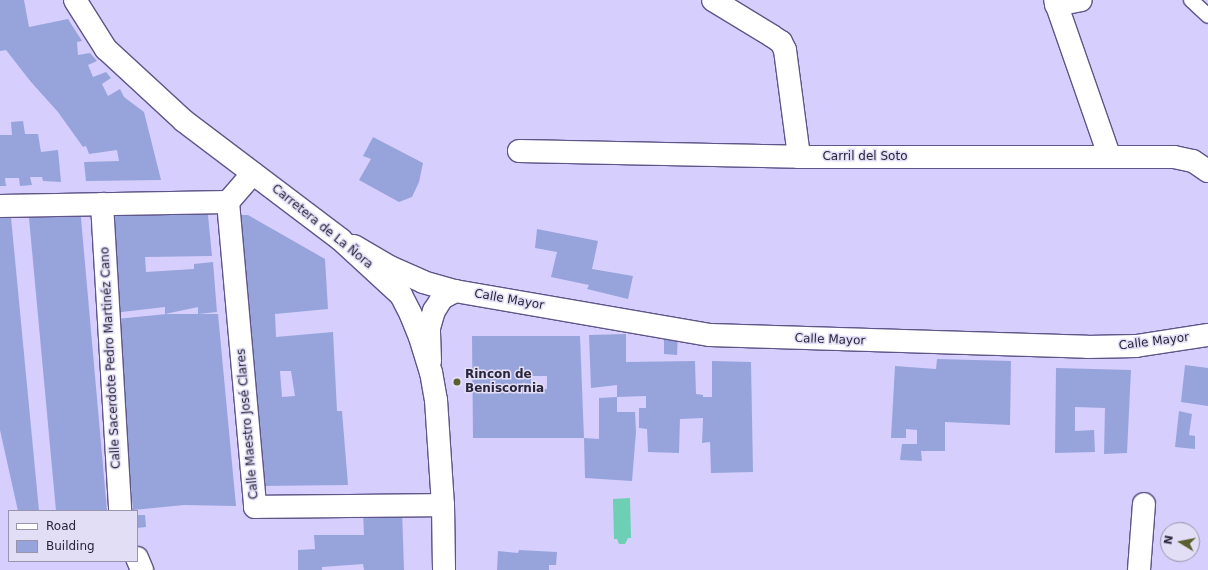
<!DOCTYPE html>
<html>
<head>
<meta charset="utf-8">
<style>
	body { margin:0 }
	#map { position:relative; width:1208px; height:570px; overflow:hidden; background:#d6cefd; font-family:"DejaVu Sans",sans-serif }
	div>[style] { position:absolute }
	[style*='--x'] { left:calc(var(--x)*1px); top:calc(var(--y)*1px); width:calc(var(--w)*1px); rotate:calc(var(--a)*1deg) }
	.water>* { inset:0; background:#6dcfb3 }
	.building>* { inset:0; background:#96a4db }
	.roads { filter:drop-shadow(1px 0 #605588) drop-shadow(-1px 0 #605588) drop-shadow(0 1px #605588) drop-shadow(0 -1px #605588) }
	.lane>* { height:14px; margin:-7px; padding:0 7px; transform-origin:7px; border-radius:7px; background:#fff }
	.street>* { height:22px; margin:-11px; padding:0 11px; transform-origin:11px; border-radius:11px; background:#fff }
	.secondary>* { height:22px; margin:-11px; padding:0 11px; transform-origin:11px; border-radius:11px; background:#fff }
	.dots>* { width:11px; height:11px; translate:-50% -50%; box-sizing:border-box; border:2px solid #e2def6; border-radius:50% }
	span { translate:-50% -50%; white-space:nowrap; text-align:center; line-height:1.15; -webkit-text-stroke:3px #e2def6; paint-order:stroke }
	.street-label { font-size:12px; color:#29243a }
	.poi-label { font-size:12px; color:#29243a; font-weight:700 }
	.left { translate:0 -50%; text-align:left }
	.legend { position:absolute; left:8px; top:510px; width:130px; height:52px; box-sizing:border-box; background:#e2def6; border:1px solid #9894ab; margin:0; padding:5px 7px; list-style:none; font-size:12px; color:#29243a }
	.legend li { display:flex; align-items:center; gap:8px; height:20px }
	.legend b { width:20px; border:1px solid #9894ab }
	.north { position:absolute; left:1160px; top:522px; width:40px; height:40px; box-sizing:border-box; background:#e2def6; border:1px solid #9894ab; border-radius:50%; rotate:280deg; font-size:11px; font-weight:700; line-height:16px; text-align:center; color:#29243a }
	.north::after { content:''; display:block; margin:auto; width:14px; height:18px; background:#5b5f2d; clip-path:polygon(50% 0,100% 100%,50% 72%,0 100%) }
</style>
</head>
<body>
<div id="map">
	<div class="water">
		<i style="clip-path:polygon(630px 498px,631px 538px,628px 538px,625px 544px,619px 544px,617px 539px,614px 539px,613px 499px)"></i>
	</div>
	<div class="building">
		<i style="clip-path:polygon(0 0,24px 0,29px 27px,68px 19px,82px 41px,77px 42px,78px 55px,90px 53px,97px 61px,88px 65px,93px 77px,106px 72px,111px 78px,102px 84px,108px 96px,120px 89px,124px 97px,144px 112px,161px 180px,86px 181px,84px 162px,119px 161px,117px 150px,89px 154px,86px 146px,83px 147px,58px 112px,31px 82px,6px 50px,0 51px)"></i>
		<i style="clip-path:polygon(23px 121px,25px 134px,38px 134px,41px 152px,58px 150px,61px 182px,43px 181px,42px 177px,30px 177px,32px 185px,20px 186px,19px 178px,5px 178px,6px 186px,0 186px,0 135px,12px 135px,11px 122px)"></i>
		<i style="clip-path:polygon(373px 137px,423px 163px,419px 182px,412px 197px,399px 202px,359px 180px,371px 159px,363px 156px)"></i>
		<i style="clip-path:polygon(207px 205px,212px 256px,145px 257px,146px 272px,194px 269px,194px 264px,213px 262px,217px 312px,198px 314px,198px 307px,165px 314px,165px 307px,113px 313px,106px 207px)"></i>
		<i style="clip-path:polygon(0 207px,10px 207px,39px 511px,18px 511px,0 430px)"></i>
		<i style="clip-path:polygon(28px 207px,80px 207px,107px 511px,56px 511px)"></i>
		<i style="clip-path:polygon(evenodd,240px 215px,248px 215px,325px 259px,328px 309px,275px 314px,276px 337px,333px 332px,337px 411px,342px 411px,348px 485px,259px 486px,240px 215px,280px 371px,291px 371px,295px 396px,282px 397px,280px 371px)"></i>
		<i style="clip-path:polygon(537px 229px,598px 241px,592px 269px,633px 276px,628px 299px,587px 289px,589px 285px,551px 277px,557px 252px,535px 248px)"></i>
		<i style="clip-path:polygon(167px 314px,218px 314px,236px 506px,184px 505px,133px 510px,116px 319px)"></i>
		<i style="clip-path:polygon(626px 334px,626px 362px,695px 361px,696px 394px,703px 395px,703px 397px,712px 397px,712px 361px,751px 362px,753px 472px,711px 473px,710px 442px,702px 443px,703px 418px,680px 419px,679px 453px,648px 452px,647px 429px,639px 428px,639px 408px,646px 408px,646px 396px,617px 397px,617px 385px,591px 388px,589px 335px)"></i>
		<i style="clip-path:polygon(evenodd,472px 336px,580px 336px,584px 438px,473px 438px,472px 336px,531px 376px,547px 376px,547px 389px,531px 389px,531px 376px)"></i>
		<i style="clip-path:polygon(678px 336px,677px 355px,664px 354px,664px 337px)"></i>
		<i style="clip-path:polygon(937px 359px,1011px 361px,1010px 425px,945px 422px,945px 451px,921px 451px,922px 461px,900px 460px,902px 444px,917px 444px,917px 430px,906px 429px,906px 438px,891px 438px,895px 366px,936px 369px)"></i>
		<i style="clip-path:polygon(1185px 365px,1208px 368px,1208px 406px,1181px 402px)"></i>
		<i style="clip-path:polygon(1056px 368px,1131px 370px,1127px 453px,1104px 454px,1105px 408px,1075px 407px,1075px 431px,1094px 430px,1095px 452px,1055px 453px)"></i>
		<i style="clip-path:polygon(617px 397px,617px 412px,635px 412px,636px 432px,632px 481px,585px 478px,584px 438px,599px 439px,599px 398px)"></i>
		<i style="clip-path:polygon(1179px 411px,1192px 414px,1189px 435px,1195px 436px,1195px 449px,1175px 447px)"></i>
		<i style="clip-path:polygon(402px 510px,404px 570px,364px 570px,363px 564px,322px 567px,322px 570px,298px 570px,298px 550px,315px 549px,314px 535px,364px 535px,363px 511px)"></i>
		<i style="clip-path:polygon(137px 515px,145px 515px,146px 527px,137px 528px)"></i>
		<i style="clip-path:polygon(519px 550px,557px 552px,556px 565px,549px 565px,549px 570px,497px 570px,498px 551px,518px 553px)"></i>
	</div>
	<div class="roads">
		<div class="lane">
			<i style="--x:1191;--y:0;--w:23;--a:43"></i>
		</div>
		<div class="street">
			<i style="--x:713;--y:0;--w:69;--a:31.4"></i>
			<i style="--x:772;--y:36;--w:11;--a:34"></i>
			<i style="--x:781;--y:42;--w:9;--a:63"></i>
			<i style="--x:785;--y:50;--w:108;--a:82.5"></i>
			<i style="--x:1055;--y:0;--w:164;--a:70.8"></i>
			<i style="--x:1056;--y:5;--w:25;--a:-11"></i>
			<i style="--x:519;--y:151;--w:280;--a:1.2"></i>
			<i style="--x:799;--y:157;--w:375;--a:0"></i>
			<i style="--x:1174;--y:157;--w:19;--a:12"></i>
			<i style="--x:1193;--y:161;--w:18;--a:34"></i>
			<i style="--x:228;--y:202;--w:306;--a:84.9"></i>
			<i style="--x:255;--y:507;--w:188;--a:-0.6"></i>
			<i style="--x:102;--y:204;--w:308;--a:86.6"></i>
			<i style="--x:0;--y:206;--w:228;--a:-1"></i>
			<i style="--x:228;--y:202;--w:38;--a:-49"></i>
			<i style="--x:354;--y:246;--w:42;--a:30.3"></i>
			<i style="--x:390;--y:267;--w:36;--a:24"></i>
			<i style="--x:423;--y:282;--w:33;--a:16"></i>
			<i style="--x:455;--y:291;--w:259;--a:9.8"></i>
			<i style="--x:710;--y:335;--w:377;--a:1.8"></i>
			<i style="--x:1087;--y:347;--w:49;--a:-1.2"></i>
			<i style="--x:1136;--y:346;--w:73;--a:-8.7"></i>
			<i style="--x:430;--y:361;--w:33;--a:-92"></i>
			<i style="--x:429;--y:328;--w:18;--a:-74"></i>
			<i style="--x:434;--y:311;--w:15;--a:-58"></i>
			<i style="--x:442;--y:298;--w:15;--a:-28"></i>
			<i style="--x:137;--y:558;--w:13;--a:67"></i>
			<i style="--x:1139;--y:570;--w:66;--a:-85.7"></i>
		</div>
		<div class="secondary">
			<i style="--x:75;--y:0;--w:58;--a:57.7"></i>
			<i style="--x:106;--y:49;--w:106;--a:42.7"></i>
			<i style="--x:184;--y:121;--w:196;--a:37.1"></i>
			<i style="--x:340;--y:239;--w:83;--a:42.6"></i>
			<i style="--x:401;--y:295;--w:22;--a:63"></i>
			<i style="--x:411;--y:315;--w:24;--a:68"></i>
			<i style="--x:420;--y:337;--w:37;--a:73"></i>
			<i style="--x:431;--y:372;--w:28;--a:80"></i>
			<i style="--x:436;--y:400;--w:105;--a:86.2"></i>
			<i style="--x:443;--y:505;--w:65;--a:89.1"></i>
		</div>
	</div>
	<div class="dots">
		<i style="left:457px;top:382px;background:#5b5f2d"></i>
	</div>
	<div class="street-label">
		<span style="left:865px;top:157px">Carril del Soto</span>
		<span style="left:322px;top:227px;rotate:39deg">Carretera de La Ñora</span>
		<span style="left:509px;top:300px;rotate:10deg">Calle Mayor</span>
		<span style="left:830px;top:340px;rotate:2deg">Calle Mayor</span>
		<span style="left:1154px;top:342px;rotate:-7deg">Calle Mayor</span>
		<span style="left:111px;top:358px;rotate:-93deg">Calle Sacerdote Pedro Martinéz Cano</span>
		<span style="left:248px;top:424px;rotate:-95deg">Calle Maestro José Clares</span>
	</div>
	<div class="poi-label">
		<span class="left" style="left:465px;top:382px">Rincon de<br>Beniscornia</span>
	</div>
	<ul class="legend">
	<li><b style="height:5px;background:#fff"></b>Road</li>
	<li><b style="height:11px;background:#96a4db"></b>Building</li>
	</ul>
	<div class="north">N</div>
</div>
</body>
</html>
